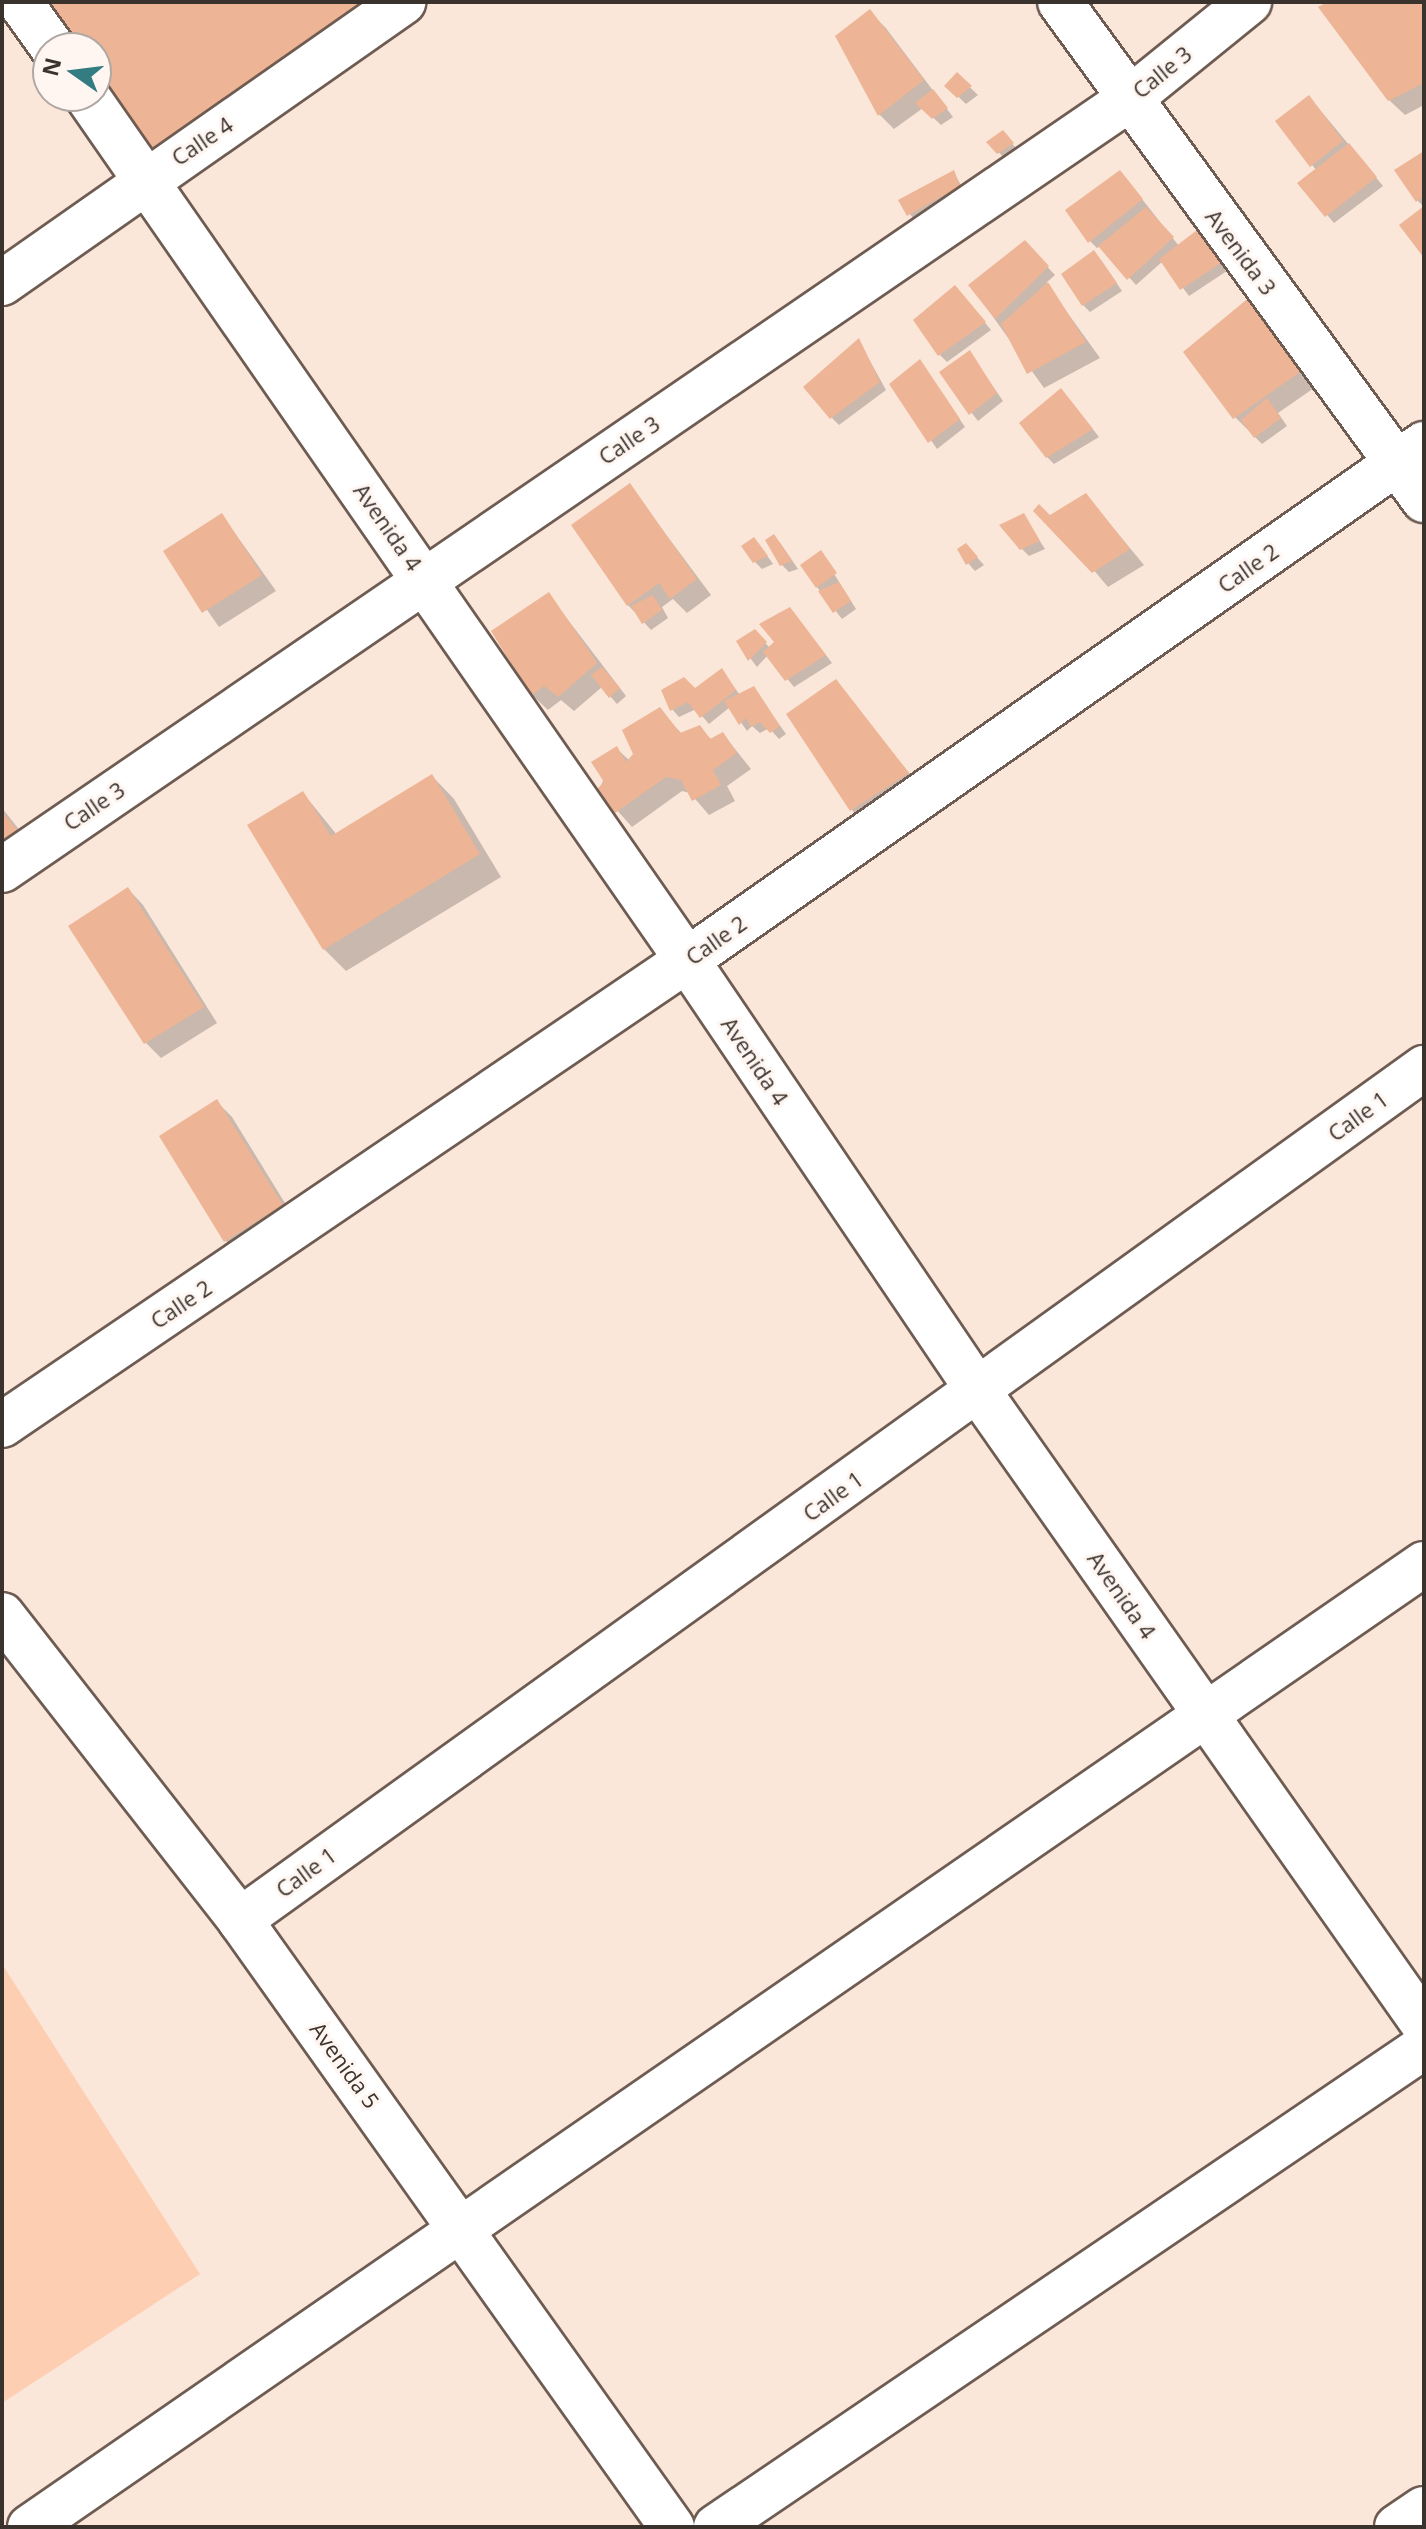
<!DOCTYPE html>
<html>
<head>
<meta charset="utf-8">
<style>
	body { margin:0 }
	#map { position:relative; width:1426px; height:2529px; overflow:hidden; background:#fbe6da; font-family:"Open Sans",sans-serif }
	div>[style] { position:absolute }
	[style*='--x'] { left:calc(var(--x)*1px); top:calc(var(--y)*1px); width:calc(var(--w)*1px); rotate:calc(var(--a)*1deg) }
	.green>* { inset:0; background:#feceb3 }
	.shadow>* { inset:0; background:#0003 }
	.building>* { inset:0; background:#edb595 }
	.roads { filter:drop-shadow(2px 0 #6e5c52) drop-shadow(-2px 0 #6e5c52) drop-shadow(0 2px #6e5c52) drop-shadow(0 -2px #6e5c52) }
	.street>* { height:44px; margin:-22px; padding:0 22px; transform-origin:22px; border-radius:22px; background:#fff }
	.secondary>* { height:44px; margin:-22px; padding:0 22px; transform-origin:22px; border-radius:22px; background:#fff }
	span { translate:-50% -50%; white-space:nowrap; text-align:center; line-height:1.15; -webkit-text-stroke:6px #fff6f1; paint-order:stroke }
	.street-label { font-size:22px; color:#3a322d }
	.frame { position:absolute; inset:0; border:4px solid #3a322d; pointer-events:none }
	.north { position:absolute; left:32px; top:32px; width:80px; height:80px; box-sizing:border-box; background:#fff6f1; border:2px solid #b0a8a3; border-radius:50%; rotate:284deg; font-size:22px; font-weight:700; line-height:32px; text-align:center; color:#3a322d }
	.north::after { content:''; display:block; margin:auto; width:28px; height:36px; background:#337c81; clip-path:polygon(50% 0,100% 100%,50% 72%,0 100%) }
</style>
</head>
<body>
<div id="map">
	<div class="green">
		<i style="clip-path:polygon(2px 1964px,200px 2274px,2px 2403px)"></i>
	</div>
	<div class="shadow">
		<i style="clip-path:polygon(1331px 2px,1424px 2px,1424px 105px,1405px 115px,1389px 100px)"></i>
		<i style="clip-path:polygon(869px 12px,885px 27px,953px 117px,941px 125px,923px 108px,894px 129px,879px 114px)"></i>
		<i style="clip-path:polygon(957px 75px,978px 95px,966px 104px,947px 86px)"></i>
		<i style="clip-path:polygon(1316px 105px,1383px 186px,1334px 223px,1300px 183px,1317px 171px,1277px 121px)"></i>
		<i style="clip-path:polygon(1002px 133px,1019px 151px,1006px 160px,989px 142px)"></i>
		<i style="clip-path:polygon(1424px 154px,1424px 207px,1417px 200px)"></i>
		<i style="clip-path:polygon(954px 173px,966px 194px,916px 222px,900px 201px)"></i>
		<i style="clip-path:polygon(1127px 180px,1179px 246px,1236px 265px,1189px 296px,1163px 261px,1136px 285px,1101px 246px,1097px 248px,1090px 241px)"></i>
		<i style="clip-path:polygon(1025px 243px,1055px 275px,1046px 283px,1100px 358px,1044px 388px,971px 286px)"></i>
		<i style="clip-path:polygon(1101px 260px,1122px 291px,1090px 312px,1083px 305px)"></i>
		<i style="clip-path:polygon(962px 295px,991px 330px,947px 362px,940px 355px)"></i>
		<i style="clip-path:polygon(1266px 314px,1314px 388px,1278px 413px,1287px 426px,1262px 444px,1235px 417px)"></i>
		<i style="clip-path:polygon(859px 341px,886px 390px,839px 425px,832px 418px)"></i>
		<i style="clip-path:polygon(970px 353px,1003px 401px,978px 421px,941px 373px)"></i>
		<i style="clip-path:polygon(920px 361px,965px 427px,937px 449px,892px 384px)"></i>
		<i style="clip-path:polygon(1068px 398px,1099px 437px,1054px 464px,1047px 457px)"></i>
		<i style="clip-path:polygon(630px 486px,711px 595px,687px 613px,673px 599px,662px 607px,668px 618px,651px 630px,628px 605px)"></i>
		<i style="clip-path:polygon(1086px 495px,1144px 565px,1108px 587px,1049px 517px)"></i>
		<i style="clip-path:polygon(222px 515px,276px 591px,219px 627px,166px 551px)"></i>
		<i style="clip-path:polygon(1023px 515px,1045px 549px,1029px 556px,1021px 548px)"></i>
		<i style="clip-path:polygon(774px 536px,781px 544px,798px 569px,789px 572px,782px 565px)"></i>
		<i style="clip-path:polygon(754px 540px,761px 547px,773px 564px,762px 569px,755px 562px)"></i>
		<i style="clip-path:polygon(821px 553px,856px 609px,842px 619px,817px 587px)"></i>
		<i style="clip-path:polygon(973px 553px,984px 565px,975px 571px,968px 563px)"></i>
		<i style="clip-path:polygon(549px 595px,626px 696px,617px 704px,602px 687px,574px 711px,561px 700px,548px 710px,532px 695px)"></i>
		<i style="clip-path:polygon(797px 617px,832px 663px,794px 687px,768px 655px,757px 667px,738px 642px,755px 632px,770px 648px)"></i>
		<i style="clip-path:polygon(722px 671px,740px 695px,753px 688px,786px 734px,779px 739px,769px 728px,760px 733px,752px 726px,747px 731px,730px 707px,709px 724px,696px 709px,679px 717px,672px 709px)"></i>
		<i style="clip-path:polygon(836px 682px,922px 789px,867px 825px,852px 810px)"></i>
		<i style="clip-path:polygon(660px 710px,682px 734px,700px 728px,712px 740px,723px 734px,751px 769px,727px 786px,735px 801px,709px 815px,690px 793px,682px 791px,632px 827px,599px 790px,617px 749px,630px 761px)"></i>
		<i style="clip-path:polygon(432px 776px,454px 799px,501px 877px,346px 971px,324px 949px,303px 793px,337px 835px)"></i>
		<i style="clip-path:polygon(2px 808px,21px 832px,2px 847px)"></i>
		<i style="clip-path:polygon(128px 889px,143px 905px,217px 1023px,161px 1058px,146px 1043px,71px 926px)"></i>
		<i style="clip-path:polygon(217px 1102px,232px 1117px,296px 1221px,241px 1256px,226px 1241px,161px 1137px)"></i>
	</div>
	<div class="building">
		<i style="clip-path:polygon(20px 2px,369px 2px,136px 165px,96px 96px,96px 48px,53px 48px)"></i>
		<i style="clip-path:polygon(1327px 2px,1424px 2px,1424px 83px,1388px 101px,1318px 7px)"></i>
		<i style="clip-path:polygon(870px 9px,924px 80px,878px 116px,835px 36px)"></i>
		<i style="clip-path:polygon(957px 72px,972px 86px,957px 98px,944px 86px)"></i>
		<i style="clip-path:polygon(933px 89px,948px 108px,932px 119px,915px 103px)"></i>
		<i style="clip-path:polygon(1309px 95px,1343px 141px,1310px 167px,1275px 121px)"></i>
		<i style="clip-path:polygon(1003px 130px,1014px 143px,997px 154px,986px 142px)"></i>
		<i style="clip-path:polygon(1349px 143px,1377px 177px,1325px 217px,1297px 183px)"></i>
		<i style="clip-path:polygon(1424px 151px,1424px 196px,1416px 202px,1394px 170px)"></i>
		<i style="clip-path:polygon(954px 170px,960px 186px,907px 216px,898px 200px)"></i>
		<i style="clip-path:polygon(1120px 170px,1143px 199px,1088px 243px,1065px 210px)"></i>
		<i style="clip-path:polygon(1424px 206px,1424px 258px,1399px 225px)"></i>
		<i style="clip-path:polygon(1146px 207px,1174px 237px,1127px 280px,1098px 246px)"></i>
		<i style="clip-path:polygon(1209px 221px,1230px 257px,1180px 290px,1159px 259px)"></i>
		<i style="clip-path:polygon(1025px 240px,1049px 266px,995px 319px,968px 285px)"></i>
		<i style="clip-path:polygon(1094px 250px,1117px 283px,1082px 306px,1061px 274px)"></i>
		<i style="clip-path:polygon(1048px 282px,1086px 342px,1027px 374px,1001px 324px)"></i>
		<i style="clip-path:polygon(955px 285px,986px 322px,938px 356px,913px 320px)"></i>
		<i style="clip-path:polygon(1251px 296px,1300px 372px,1233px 419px,1183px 352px)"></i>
		<i style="clip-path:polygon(859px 338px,880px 382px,830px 419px,803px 387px)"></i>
		<i style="clip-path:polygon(970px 350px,997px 393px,969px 415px,939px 372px)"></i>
		<i style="clip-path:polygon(920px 359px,960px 419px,928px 443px,889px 384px)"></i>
		<i style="clip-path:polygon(1061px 388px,1093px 429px,1046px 458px,1019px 423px)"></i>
		<i style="clip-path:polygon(1267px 398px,1281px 418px,1254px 438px,1241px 420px)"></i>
		<i style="clip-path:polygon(630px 483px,697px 579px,670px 599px,659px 583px,627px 606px,571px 525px)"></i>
		<i style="clip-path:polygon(1086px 493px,1130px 549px,1092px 573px,1033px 511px,1039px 504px,1050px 515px)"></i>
		<i style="clip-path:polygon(222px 513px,262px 575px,202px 613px,163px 551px)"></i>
		<i style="clip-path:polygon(1024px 513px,1040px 541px,1020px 550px,999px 525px)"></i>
		<i style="clip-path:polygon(774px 534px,792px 561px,780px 566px,765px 540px)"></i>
		<i style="clip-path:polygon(754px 537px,768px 556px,753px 563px,741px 546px)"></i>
		<i style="clip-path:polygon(966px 543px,978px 557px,966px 565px,957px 549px)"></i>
		<i style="clip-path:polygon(821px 550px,837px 573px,816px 588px,800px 565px)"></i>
		<i style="clip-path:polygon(839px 582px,851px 601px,833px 613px,818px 591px)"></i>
		<i style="clip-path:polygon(549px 592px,597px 663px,558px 697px,544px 686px,531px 696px,491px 631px)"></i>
		<i style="clip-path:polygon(653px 595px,662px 610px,642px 624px,631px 606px)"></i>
		<i style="clip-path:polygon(790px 607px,826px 655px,785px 681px,763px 652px,774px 642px,759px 624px)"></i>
		<i style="clip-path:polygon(755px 629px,767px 642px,748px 661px,736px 641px)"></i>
		<i style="clip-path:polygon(602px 667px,620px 688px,609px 698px,591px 675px)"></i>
		<i style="clip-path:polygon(722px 668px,736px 690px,700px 718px,688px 702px,670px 711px,661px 690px,684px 677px,695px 688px)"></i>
		<i style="clip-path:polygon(836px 679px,909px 773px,850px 811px,786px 714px)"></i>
		<i style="clip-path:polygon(754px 686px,780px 726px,770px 733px,760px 722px,751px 727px,746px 718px,739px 725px,724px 701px)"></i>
		<i style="clip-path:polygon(660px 707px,680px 733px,700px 725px,710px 739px,723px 732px,737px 753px,713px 770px,721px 785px,692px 801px,681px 780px,666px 777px,615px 813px,597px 789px,604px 782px,591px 762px,617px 746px,626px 762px,633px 754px,622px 730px)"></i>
		<i style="clip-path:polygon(432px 774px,480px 854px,323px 950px,247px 825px,303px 791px,331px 836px)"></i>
		<i style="clip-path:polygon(2px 811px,21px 835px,2px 850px)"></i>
		<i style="clip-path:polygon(128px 887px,204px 1007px,144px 1044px,68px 926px)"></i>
		<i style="clip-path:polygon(217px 1099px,283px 1205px,224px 1242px,159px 1136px)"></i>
	</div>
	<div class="roads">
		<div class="street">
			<i style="--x:20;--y:2;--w:57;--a:54.3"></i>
			<i style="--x:1060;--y:2;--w:617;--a:53.84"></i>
			<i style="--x:87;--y:96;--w:1052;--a:55.22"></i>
			<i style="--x:687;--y:960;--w:521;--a:55.94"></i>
			<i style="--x:979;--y:1392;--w:774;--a:54.89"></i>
			<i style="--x:2;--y:283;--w:490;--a:-35"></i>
			<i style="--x:2;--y:870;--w:1364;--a:-34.37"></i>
			<i style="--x:1128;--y:100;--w:156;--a:-39"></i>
			<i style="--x:2;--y:1425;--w:828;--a:-34.17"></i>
			<i style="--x:687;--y:960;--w:900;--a:-35"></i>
			<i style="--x:30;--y:2527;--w:1694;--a:-34.64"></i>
			<i style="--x:716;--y:2527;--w:855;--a:-34.14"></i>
			<i style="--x:1397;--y:2527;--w:32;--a:-34"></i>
		</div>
		<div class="secondary">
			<i style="--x:2;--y:1615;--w:387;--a:52"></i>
			<i style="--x:240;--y:1920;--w:745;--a:54.56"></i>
			<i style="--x:240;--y:1920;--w:1459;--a:-35.74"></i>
		</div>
	</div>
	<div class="street-label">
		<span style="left:1162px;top:72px;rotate:-39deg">Calle 3</span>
		<span style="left:202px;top:141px;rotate:-34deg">Calle 4</span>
		<span style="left:1241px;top:252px;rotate:53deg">Avenida 3</span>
		<span style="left:629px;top:440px;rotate:-34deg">Calle 3</span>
		<span style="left:388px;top:527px;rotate:55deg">Avenida 4</span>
		<span style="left:1248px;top:568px;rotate:-35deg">Calle 2</span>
		<span style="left:94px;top:806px;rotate:-34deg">Calle 3</span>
		<span style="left:716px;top:940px;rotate:-35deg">Calle 2</span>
		<span style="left:755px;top:1061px;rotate:56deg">Avenida 4</span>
		<span style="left:1358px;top:1116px;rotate:-36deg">Calle 1</span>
		<span style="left:181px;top:1304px;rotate:-34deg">Calle 2</span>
		<span style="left:833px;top:1496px;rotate:-36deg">Calle 1</span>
		<span style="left:1122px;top:1595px;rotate:55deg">Avenida 4</span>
		<span style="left:306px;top:1872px;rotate:-36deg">Calle 1</span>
		<span style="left:345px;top:2065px;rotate:54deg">Avenida 5</span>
	</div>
	<div class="frame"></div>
	<div class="north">N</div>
</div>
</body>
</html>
